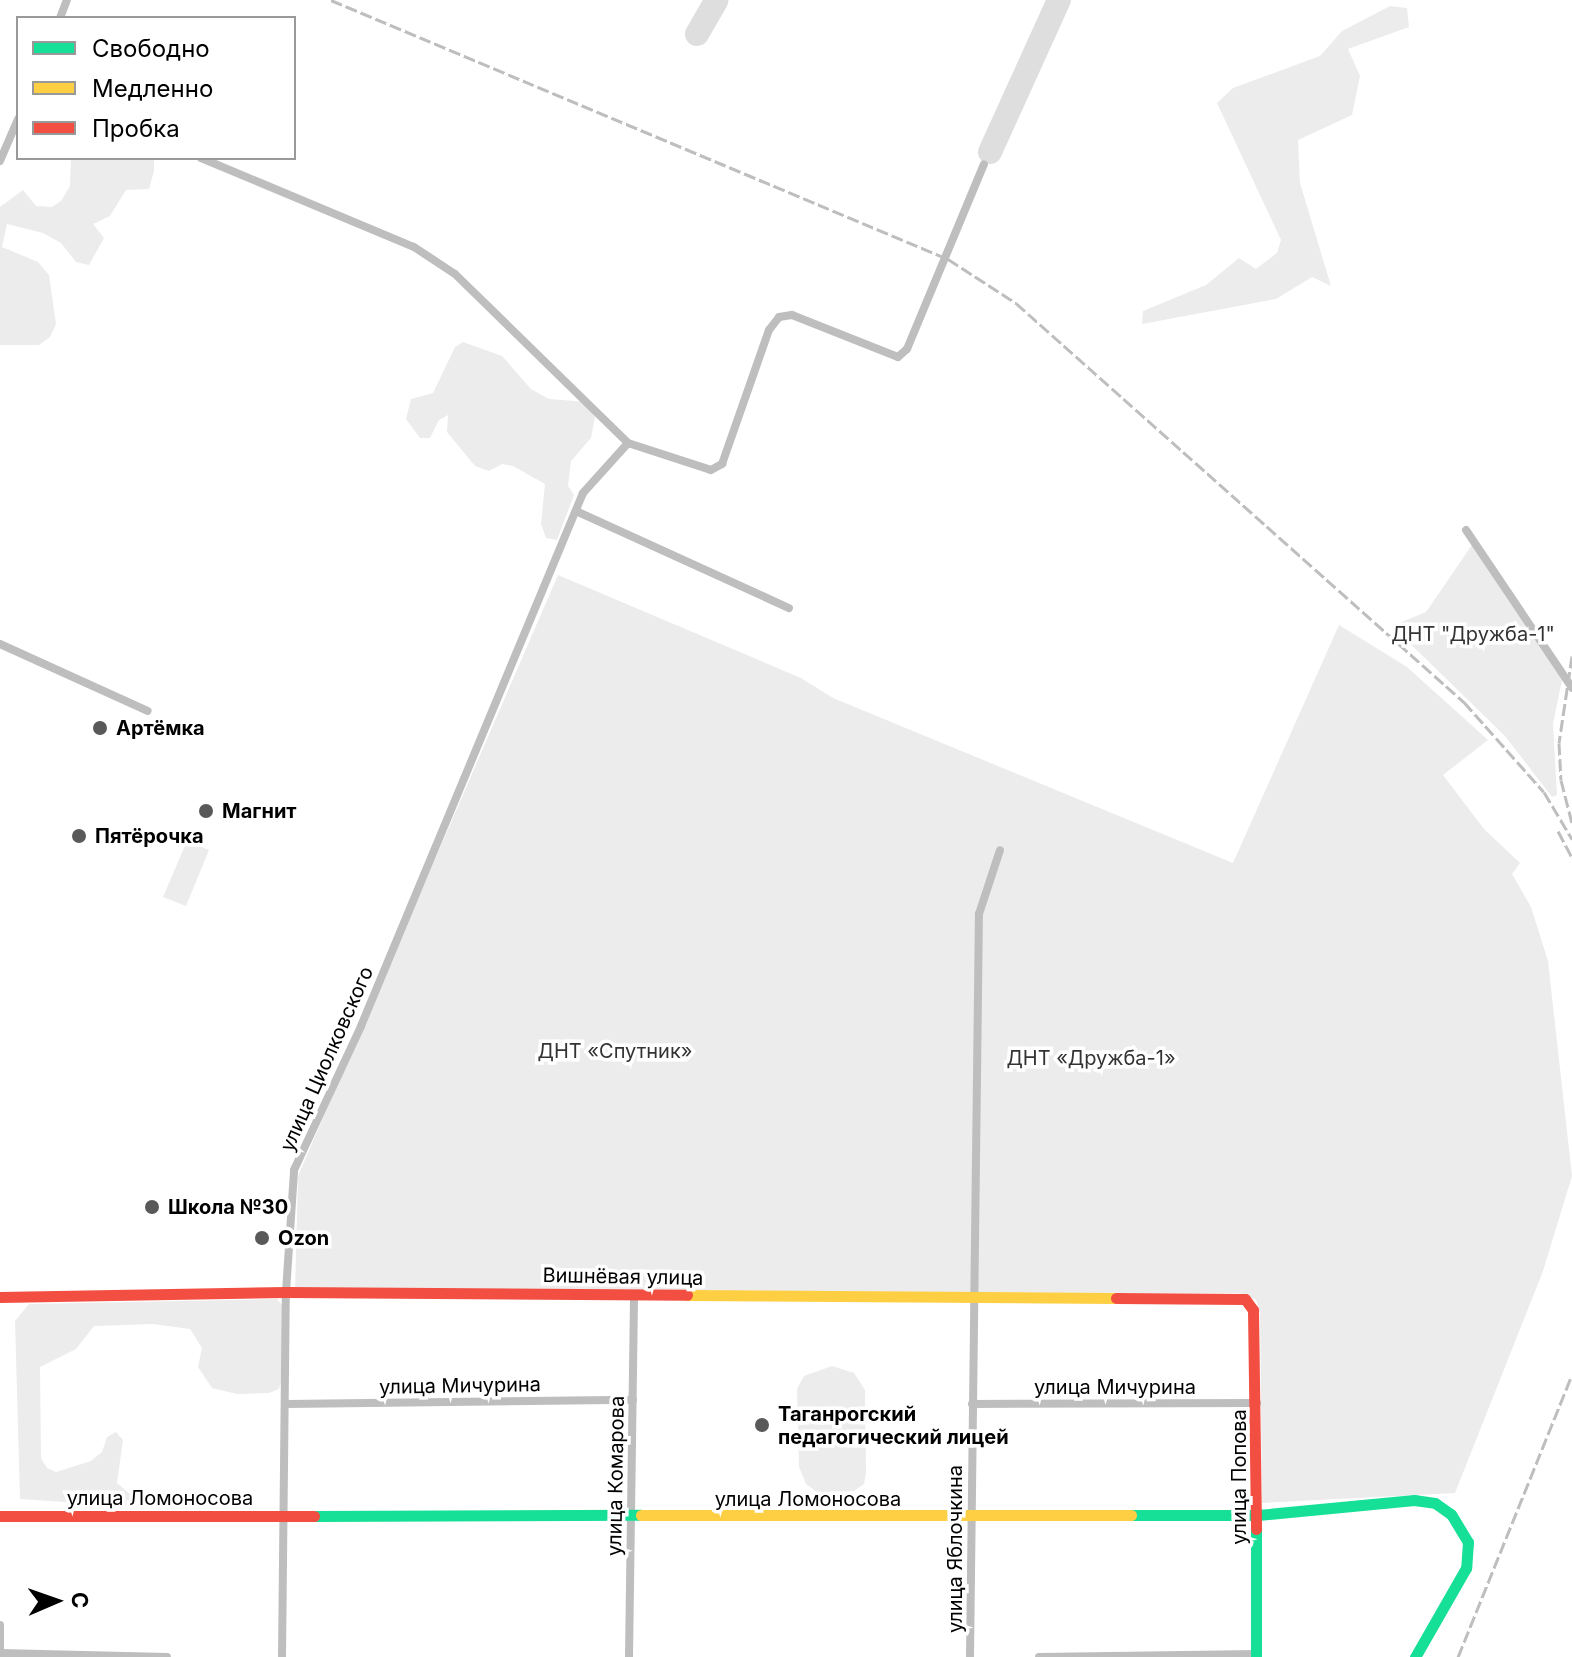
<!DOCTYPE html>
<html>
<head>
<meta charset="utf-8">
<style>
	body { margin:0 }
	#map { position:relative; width:1572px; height:1657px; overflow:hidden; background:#fff; font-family:Inter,sans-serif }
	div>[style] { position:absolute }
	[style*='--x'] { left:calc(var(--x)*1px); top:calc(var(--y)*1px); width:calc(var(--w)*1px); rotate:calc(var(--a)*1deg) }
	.green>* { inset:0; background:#ececec }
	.taxiway>* { height:24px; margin:-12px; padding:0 12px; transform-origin:12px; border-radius:12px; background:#dedede }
	.street>* { height:8px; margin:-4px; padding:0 4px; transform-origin:4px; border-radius:4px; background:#bebebe }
	.fast>* { height:11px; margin:-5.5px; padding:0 5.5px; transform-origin:5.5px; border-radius:5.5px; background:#16e098 }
	.slow>* { height:11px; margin:-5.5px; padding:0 5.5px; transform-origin:5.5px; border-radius:5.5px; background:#ffcf43 }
	.jam>* { height:11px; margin:-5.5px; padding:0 5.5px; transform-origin:5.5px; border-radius:5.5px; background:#f24e42 }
	.rail>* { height:3px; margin-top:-1.5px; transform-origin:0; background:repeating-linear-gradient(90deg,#bebebe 0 12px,transparent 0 16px) }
	.dots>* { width:22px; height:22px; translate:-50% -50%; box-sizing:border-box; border:4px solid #fff; border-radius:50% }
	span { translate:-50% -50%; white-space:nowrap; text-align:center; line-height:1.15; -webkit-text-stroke:7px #fff; paint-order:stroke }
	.park-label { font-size:20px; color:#333 }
	.poi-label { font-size:20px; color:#000; font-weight:700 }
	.left { translate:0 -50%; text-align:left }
	.street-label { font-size:20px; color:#000 }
	.legend { position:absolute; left:16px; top:16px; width:280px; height:144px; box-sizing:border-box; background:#fff; border:2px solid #999; margin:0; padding:10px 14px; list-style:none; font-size:24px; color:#000 }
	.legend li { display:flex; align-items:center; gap:16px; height:40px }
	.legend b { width:40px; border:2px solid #999 }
	.north { position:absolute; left:16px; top:1561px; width:80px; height:80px; -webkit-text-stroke:6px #fff; paint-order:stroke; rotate:88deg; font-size:22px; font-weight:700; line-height:32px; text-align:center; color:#000 }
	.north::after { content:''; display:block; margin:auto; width:28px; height:36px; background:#000; clip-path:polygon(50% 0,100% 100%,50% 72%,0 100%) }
</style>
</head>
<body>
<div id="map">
	<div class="green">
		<i style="clip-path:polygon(1390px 6px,1407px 8px,1409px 27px,1348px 49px,1360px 76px,1352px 115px,1298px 140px,1300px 183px,1331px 286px,1312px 277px,1276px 299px,1142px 324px,1143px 311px,1206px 285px,1239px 258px,1256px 269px,1277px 253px,1281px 240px,1217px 103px,1233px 88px,1320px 56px,1342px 31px)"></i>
		<i style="clip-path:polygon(71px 158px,154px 158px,154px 171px,149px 189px,126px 190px,110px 216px,93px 224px,104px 238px,89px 265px,76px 262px,61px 243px,43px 233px,7px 224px,2px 247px,38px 262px,49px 275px,56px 324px,50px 337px,39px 345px,0 345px,0 207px,23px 190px,36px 206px,52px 207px,61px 201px,70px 186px)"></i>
		<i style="clip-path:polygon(463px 342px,502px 356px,531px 389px,549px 399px,587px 402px,595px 417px,591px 438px,571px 461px,568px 486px,574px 495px,557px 540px,546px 538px,541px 524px,545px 484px,513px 466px,502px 464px,489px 471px,475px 466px,447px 432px,448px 415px,439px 420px,430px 438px,420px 438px,406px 419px,411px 399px,433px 393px,455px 347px)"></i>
		<i style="clip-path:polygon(1474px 542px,1562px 680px,1553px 724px,1557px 795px,1552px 797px,1505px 736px,1392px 626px,1426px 612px)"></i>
		<i style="clip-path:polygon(558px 575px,801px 678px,833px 698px,1233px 863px,1339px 625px,1407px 667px,1488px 740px,1443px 775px,1484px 829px,1520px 863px,1512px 874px,1531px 907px,1548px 961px,1572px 1176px,1543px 1271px,1455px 1493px,1262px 1503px,1260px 1312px,1256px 1300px,1240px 1293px,295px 1292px,298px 1176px)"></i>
		<i style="clip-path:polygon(187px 841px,209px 850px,186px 906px,163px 897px)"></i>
		<i style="clip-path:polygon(277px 1299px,286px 1310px,286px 1362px,279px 1389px,269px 1393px,237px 1394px,212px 1388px,198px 1367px,202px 1348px,190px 1329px,153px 1324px,94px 1326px,76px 1349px,40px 1367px,41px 1458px,47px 1468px,56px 1472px,91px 1461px,102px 1452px,107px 1437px,116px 1432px,123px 1440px,117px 1483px,130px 1494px,152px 1492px,124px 1506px,20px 1499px,15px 1321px,29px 1304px)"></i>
		<i style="clip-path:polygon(832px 1366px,854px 1373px,865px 1390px,866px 1472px,864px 1484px,854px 1491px,818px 1493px,806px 1484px,799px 1467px,797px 1389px,804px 1376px)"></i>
	</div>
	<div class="taxiway">
		<i style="--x:697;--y:34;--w:39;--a:-60"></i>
		<i style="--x:990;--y:152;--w:167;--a:-65.6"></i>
	</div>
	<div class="street">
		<i style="--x:60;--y:18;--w:19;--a:-69"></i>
		<i style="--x:201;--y:158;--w:231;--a:22.7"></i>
		<i style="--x:414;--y:247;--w:49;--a:33.4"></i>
		<i style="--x:455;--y:274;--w:242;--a:44.3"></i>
		<i style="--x:628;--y:443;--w:87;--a:18"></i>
		<i style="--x:711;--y:470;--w:13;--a:-29"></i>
		<i style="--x:722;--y:464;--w:142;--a:-70.7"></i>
		<i style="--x:769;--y:330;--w:16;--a:-52"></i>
		<i style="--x:779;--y:317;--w:13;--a:-9"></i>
		<i style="--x:792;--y:315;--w:114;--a:21.6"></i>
		<i style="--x:898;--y:357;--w:12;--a:-42"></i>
		<i style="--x:907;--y:349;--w:200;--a:-67.4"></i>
		<i style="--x:0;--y:161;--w:46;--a:-66.8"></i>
		<i style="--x:576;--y:511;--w:234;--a:24.5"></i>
		<i style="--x:1466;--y:530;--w:190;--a:56.1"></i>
		<i style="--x:0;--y:644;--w:162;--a:24.4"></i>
		<i style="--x:287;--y:1404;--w:346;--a:-0.7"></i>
		<i style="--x:972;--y:1404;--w:285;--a:-0.2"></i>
		<i style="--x:0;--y:1625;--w:31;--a:90"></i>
		<i style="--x:0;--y:1653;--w:167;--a:1.4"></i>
		<i style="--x:282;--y:1657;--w:365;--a:-89.4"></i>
		<i style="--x:286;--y:1292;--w:122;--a:-86.2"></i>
		<i style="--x:294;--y:1170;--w:159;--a:-65"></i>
		<i style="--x:361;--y:1026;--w:577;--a:-67.39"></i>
		<i style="--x:583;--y:493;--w:67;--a:-48"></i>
		<i style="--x:629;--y:1657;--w:362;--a:-89.2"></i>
		<i style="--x:970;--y:1657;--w:743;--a:-89.31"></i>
		<i style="--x:979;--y:914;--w:67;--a:-71.8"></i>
		<i style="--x:1039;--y:1657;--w:217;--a:-0.8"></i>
	</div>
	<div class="fast">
		<i style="--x:1131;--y:1515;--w:127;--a:0"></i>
		<i style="--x:1258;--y:1515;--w:157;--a:-5.5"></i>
		<i style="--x:1414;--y:1500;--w:21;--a:8"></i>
		<i style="--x:1435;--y:1503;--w:19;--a:35"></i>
		<i style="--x:1451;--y:1514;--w:33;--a:59"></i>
		<i style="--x:1468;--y:1542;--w:26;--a:94"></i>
		<i style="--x:1466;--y:1568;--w:103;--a:119.8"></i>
		<i style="--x:314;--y:1516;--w:327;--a:-0.2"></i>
		<i style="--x:1256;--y:1529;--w:128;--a:90"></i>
	</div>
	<div class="slow">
		<i style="--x:687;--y:1295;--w:429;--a:0.4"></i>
		<i style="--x:641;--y:1515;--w:490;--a:0"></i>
	</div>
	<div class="jam">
		<i style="--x:0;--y:1297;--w:286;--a:-1"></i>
		<i style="--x:286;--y:1292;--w:401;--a:0.4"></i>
		<i style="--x:1116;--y:1298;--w:129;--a:0.4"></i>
		<i style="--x:1245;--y:1299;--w:14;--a:54"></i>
		<i style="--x:1253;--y:1310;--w:219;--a:89.2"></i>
		<i style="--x:0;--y:1516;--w:314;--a:0"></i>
	</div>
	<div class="rail">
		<i style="--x:331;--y:0;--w:669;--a:22.77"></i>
		<i style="--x:948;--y:259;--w:81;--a:32.9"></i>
		<i style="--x:1016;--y:303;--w:600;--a:41.69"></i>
		<i style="--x:1464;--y:702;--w:120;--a:48.4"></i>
		<i style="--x:1544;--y:792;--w:55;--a:59.2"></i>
		<i style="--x:1572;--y:656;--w:88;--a:98.5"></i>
		<i style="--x:1559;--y:743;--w:37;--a:87"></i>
		<i style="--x:1561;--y:780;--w:44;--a:75.7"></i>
		<i style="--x:1558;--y:831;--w:30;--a:62"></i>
		<i style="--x:1458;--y:1657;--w:304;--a:-68"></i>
	</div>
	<div class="dots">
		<i style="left:100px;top:728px;background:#595959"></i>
		<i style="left:206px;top:811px;background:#595959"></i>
		<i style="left:79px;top:836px;background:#595959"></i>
		<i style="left:152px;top:1207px;background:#595959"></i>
		<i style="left:262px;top:1238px;background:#595959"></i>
		<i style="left:762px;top:1425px;background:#595959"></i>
	</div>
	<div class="park-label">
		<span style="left:1473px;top:634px">ДНТ "Дружба-1"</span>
		<span style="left:615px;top:1051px">ДНТ «Спутник»</span>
		<span style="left:1091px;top:1058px">ДНТ «Дружба-1»</span>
	</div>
	<div class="poi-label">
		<span class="left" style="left:116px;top:728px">Артёмка</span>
		<span class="left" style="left:222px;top:811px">Магнит</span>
		<span class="left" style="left:95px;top:836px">Пятёрочка</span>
		<span class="left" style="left:168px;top:1207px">Школа №30</span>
		<span class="left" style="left:278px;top:1238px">Ozon</span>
		<span class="left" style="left:778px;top:1426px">Таганрогский<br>педагогический лицей</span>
	</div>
	<div class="street-label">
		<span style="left:327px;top:1059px;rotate:-66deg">улица Циолковского</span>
		<span style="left:623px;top:1277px;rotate:1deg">Вишнёвая улица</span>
		<span style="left:460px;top:1386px;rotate:-1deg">улица Мичурина</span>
		<span style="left:1115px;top:1387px">улица Мичурина</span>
		<span style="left:616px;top:1476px;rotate:-89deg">улица Комарова</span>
		<span style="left:1239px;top:1477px;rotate:-90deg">улица Попова</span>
		<span style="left:160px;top:1498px">улица Ломоносова</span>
		<span style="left:808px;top:1499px">улица Ломоносова</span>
		<span style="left:955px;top:1549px;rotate:-90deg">улица Яблочкина</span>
	</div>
	<ul class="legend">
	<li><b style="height:10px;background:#16e098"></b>Свободно</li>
	<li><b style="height:10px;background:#ffcf43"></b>Медленно</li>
	<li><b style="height:10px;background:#f24e42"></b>Пробка</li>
	</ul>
	<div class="north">С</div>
</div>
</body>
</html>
